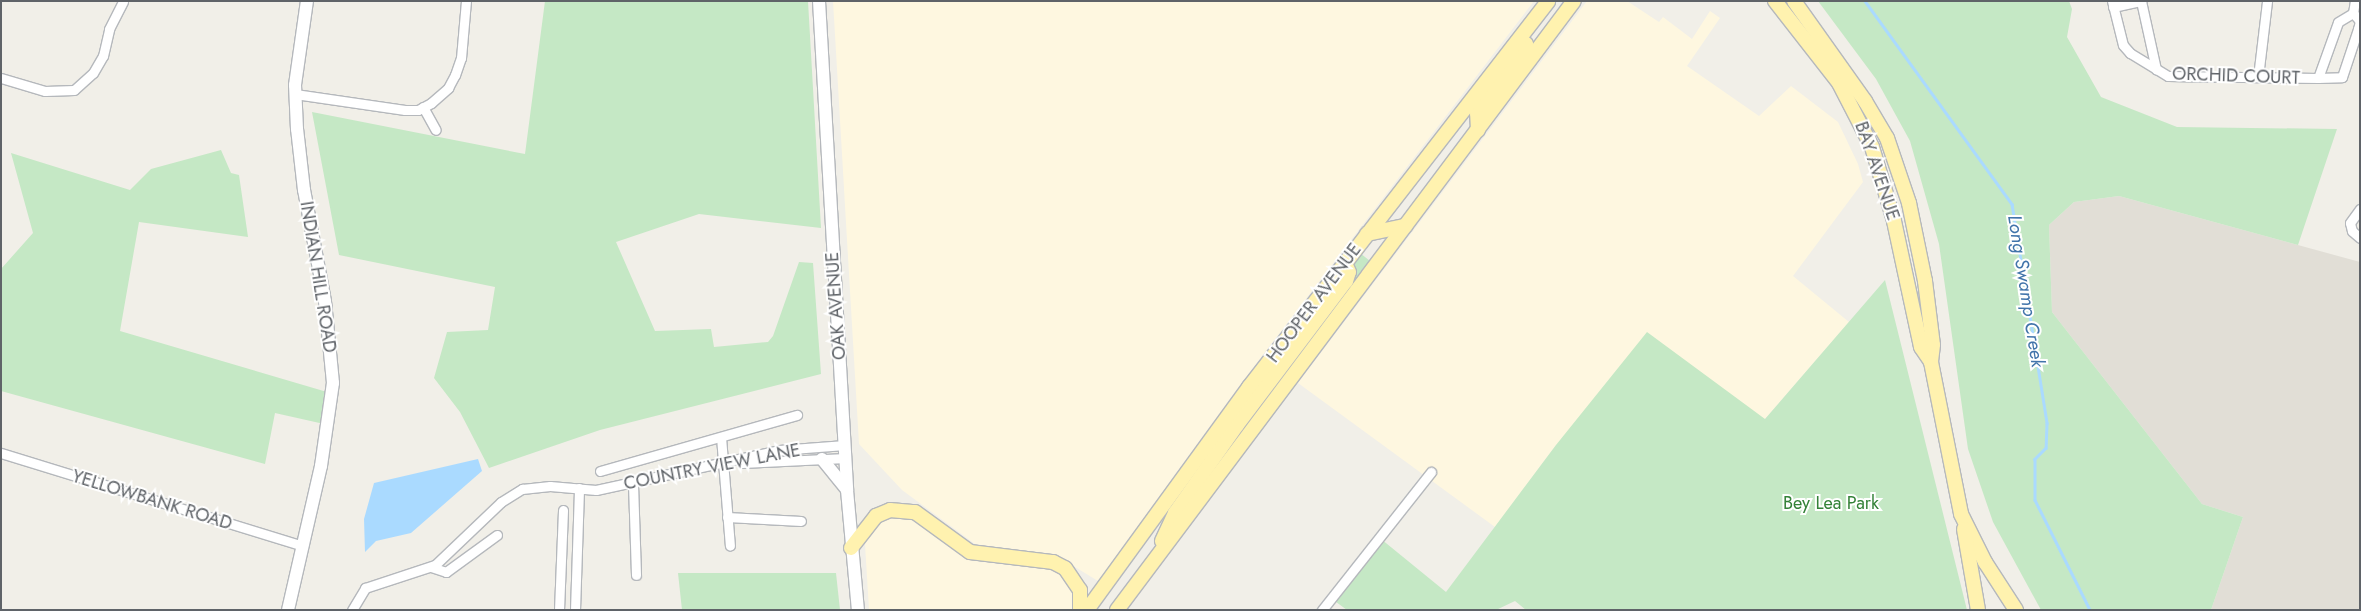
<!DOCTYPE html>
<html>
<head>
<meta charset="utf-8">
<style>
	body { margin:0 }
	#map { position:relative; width:2361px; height:611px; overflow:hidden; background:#f1efe8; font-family:Jost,sans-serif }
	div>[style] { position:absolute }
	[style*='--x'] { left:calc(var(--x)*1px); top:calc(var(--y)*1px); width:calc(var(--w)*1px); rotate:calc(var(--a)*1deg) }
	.commercial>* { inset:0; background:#fef7e0 }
	.education>* { inset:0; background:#e1ded6 }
	.green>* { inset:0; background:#c5e8c5 }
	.water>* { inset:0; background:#aadaff }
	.stream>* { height:2.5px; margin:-1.25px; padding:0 1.25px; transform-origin:1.25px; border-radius:1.25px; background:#aadaff }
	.roads { filter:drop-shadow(1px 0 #b5b8bc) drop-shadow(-1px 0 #b5b8bc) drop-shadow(0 1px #b5b8bc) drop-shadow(0 -1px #b5b8bc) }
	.street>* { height:9px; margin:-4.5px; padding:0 4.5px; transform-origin:4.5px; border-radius:4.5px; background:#fff }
	.secondary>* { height:12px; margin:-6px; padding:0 6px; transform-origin:6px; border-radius:6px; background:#fff }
	.primary>* { height:14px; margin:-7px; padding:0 7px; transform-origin:7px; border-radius:7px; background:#fff2af }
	span { translate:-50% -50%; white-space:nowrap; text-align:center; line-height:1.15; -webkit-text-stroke:4px #fff; paint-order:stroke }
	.street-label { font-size:18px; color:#5f6368 }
	.park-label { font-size:18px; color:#348238 }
	.water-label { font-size:19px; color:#4174aa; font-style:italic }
	.frame { position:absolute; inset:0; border:2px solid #5f6368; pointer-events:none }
</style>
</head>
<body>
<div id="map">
	<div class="commercial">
		<i style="clip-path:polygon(833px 1px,1534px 1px,1243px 381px,1098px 581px,1057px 556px,975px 544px,902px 490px,859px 444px)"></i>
		<i style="clip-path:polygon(1587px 1px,1627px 1px,1659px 22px,1663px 17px,1692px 39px,1710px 11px,1720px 18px,1687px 66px,1759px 116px,1791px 86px,1838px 122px,1858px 164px,1863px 182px,1793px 276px,1849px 322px,1765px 419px,1556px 445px,1495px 527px,1298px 383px)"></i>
		<i style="clip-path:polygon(910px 514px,962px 553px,1049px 566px,1063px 572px,1075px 588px,1076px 610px,869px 610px,865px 544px,868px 534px,884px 517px)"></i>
	</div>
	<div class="education">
		<i style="clip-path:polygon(2119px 196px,2360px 262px,2360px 610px,2211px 610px,2243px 517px,2202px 504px,2052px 312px,2049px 225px,2074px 202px)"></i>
	</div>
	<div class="green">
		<i style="clip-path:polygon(545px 1px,808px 1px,821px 228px,699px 214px,616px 242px,655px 331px,711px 329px,714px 347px,768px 342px,773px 336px,799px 262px,813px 263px,821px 374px,600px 430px,489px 468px,460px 412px,434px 378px,447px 332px,488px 330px,495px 287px,339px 255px,312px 112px,525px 154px)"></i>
		<i style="clip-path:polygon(1818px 1px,2069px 1px,2072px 9px,2067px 37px,2101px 97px,2177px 127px,2337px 129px,2298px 245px,2119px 196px,2074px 202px,2049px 225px,2052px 312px,2202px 504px,2243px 517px,2211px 610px,2041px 610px,1993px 522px,1968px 449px,1939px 244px,1910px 141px,1876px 79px)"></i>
		<i style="clip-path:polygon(221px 150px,231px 173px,239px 175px,248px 237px,139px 222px,120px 331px,327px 392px,324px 424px,275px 413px,265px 464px,1px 391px,1px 269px,33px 233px,11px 153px,130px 190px,151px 169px)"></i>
		<i style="clip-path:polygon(1360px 253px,1370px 261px,1354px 282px,1354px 262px)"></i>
		<i style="clip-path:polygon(1885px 280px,1967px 610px,1526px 610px,1515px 601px,1496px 610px,1347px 610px,1332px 599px,1381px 539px,1446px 592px,1556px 445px,1647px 332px,1765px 419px)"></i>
		<i style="clip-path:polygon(678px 573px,836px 573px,840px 610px,682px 610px)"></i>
	</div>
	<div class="water">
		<i style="clip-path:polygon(478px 459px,482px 471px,411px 533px,376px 541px,365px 552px,364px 519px,374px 483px)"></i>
	</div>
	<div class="stream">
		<i style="--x:1865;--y:1;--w:251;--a:54.1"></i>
		<i style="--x:2012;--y:204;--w:222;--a:80.9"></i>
		<i style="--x:2047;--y:423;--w:25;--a:92"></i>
		<i style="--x:2046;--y:448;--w:16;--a:135"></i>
		<i style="--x:2035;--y:459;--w:41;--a:90"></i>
		<i style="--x:2035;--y:500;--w:123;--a:63.4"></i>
	</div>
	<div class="roads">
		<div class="street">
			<i style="--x:2112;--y:1;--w:45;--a:76"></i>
			<i style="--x:2123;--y:45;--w:11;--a:49"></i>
			<i style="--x:2130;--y:53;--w:44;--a:31.2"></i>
			<i style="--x:2168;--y:76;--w:150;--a:0.8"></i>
			<i style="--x:2318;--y:78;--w:59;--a:-70.3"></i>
			<i style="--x:2338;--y:22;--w:17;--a:-31"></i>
			<i style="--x:2353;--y:13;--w:12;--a:-81"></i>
			<i style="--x:2113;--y:7;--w:29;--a:-12"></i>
			<i style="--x:2141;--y:1;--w:70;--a:77.6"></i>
			<i style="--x:2258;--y:77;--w:77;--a:-83.2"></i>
			<i style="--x:1;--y:78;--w:46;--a:16.5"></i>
			<i style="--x:45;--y:91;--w:29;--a:-2"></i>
			<i style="--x:74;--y:90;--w:25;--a:-42"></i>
			<i style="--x:93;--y:73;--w:20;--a:-60"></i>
			<i style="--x:103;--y:56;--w:28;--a:-77"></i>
			<i style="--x:109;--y:29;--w:31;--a:-63"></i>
			<i style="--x:2318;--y:78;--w:24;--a:-2"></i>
			<i style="--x:2342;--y:77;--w:51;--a:-71.6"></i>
			<i style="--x:2358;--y:29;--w:8;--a:-76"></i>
			<i style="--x:2360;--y:21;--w:11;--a:-131"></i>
			<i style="--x:295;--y:94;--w:111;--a:8.3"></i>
			<i style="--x:405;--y:110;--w:13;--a:0"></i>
			<i style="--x:418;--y:110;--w:15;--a:-28"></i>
			<i style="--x:431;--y:103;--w:23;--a:-41"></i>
			<i style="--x:448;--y:88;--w:15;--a:-62"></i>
			<i style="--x:455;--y:75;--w:18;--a:-71"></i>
			<i style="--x:461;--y:58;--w:57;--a:-85"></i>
			<i style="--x:423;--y:107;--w:26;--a:61"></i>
			<i style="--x:2360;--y:209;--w:17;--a:126"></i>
			<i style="--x:2350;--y:223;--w:8;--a:76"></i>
			<i style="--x:2352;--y:231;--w:11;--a:41"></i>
			<i style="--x:721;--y:437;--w:109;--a:85.3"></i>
			<i style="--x:1;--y:453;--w:316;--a:17.1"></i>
			<i style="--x:742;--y:463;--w:104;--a:-2.8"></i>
			<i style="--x:600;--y:471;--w:205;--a:-15.9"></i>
			<i style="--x:633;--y:484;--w:91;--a:88.1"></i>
			<i style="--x:727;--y:517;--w:74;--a:3.1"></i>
			<i style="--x:431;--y:567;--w:16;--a:18"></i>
			<i style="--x:446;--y:572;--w:63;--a:-36"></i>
			<i style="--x:352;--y:610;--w:26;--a:-59"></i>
			<i style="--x:365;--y:588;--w:74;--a:-18.2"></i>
			<i style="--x:435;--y:565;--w:91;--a:-43.7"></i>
			<i style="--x:501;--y:502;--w:25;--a:-32"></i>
			<i style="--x:522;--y:489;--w:28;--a:-6"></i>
			<i style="--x:550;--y:486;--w:46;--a:5"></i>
			<i style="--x:596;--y:490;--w:187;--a:-12.3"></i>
			<i style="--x:779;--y:450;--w:66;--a:-4.3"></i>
			<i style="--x:559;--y:610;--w:100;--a:-87.7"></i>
			<i style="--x:575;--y:610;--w:122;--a:-88.1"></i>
			<i style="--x:1322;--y:610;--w:176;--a:-51.7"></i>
		</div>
		<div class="secondary">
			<i style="--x:819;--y:1;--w:490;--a:86.7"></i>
			<i style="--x:847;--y:490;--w:121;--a:84.8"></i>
			<i style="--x:822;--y:459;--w:40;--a:51"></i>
			<i style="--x:288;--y:610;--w:148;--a:-77.1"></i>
			<i style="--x:321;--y:466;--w:84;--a:-81.8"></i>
			<i style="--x:333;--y:383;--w:82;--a:-95.6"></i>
			<i style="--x:325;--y:301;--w:113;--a:-100.7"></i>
			<i style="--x:304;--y:190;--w:61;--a:-96.5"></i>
			<i style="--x:297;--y:129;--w:44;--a:-92.6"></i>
			<i style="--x:295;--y:85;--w:85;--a:-81.9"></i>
		</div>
		<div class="primary">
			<i style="--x:1775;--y:1;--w:104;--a:52"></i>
			<i style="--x:1839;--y:83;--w:72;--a:62.7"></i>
			<i style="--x:1872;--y:147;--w:77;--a:73.4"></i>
			<i style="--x:1894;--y:221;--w:129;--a:77.9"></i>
			<i style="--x:1921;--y:347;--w:18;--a:56"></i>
			<i style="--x:1794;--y:1;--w:123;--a:54.6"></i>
			<i style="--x:1865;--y:101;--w:43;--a:59.3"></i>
			<i style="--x:1887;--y:138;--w:69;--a:71.3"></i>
			<i style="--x:1909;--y:203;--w:80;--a:78.4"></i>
			<i style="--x:1925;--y:281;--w:64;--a:82.9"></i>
			<i style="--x:1933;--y:345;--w:17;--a:97"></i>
			<i style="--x:1931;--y:362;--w:155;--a:78.8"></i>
			<i style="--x:1961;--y:514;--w:54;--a:63.4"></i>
			<i style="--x:1985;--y:562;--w:57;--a:57.1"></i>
			<i style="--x:1478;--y:130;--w:17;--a:-93"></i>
			<i style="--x:1477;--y:113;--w:9;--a:-63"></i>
			<i style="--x:1481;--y:105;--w:76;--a:-53.6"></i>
			<i style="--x:1367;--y:234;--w:39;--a:-12"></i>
			<i style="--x:1964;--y:529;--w:82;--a:80.2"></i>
			<i style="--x:1162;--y:541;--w:31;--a:-65"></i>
			<i style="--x:1175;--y:513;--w:108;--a:-54.8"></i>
			<i style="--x:1237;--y:425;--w:181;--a:-52.9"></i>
			<i style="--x:1346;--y:281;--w:9;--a:-72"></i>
			<i style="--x:1349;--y:272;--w:10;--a:-114"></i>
			<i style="--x:851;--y:548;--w:41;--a:-52"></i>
			<i style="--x:876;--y:516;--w:15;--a:-23"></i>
			<i style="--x:890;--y:510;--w:25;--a:5"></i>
			<i style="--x:915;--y:512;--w:68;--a:36"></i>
			<i style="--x:970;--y:552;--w:84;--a:6.9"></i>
			<i style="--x:1053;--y:562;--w:13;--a:27"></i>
			<i style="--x:1065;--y:568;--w:27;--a:56"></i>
			<i style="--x:1080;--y:590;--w:20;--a:90"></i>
			<i style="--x:1087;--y:610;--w:276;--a:-54"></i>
			<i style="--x:1249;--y:387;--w:488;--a:-52.2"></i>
			<i style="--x:1117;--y:610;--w:761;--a:-53.12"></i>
		</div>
	</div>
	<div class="street-label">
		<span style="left:2236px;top:76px;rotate:2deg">ORCHID COURT</span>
		<span style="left:1877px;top:171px;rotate:71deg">BAY AVENUE</span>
		<span style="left:318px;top:277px;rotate:81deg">INDIAN HILL ROAD</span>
		<span style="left:1314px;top:303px;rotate:-53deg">HOOPER AVENUE</span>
		<span style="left:836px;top:306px;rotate:-94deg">OAK AVENUE</span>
		<span style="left:712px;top:467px;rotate:-11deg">COUNTRY VIEW LANE</span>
		<span style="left:152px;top:500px;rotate:17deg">YELLOWBANK ROAD</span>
	</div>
	<div class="park-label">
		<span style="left:1831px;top:503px">Bey Lea Park</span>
	</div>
	<div class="water-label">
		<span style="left:2026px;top:291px;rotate:81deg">Long Swamp Creek</span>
	</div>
	<div class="frame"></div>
</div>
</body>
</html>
